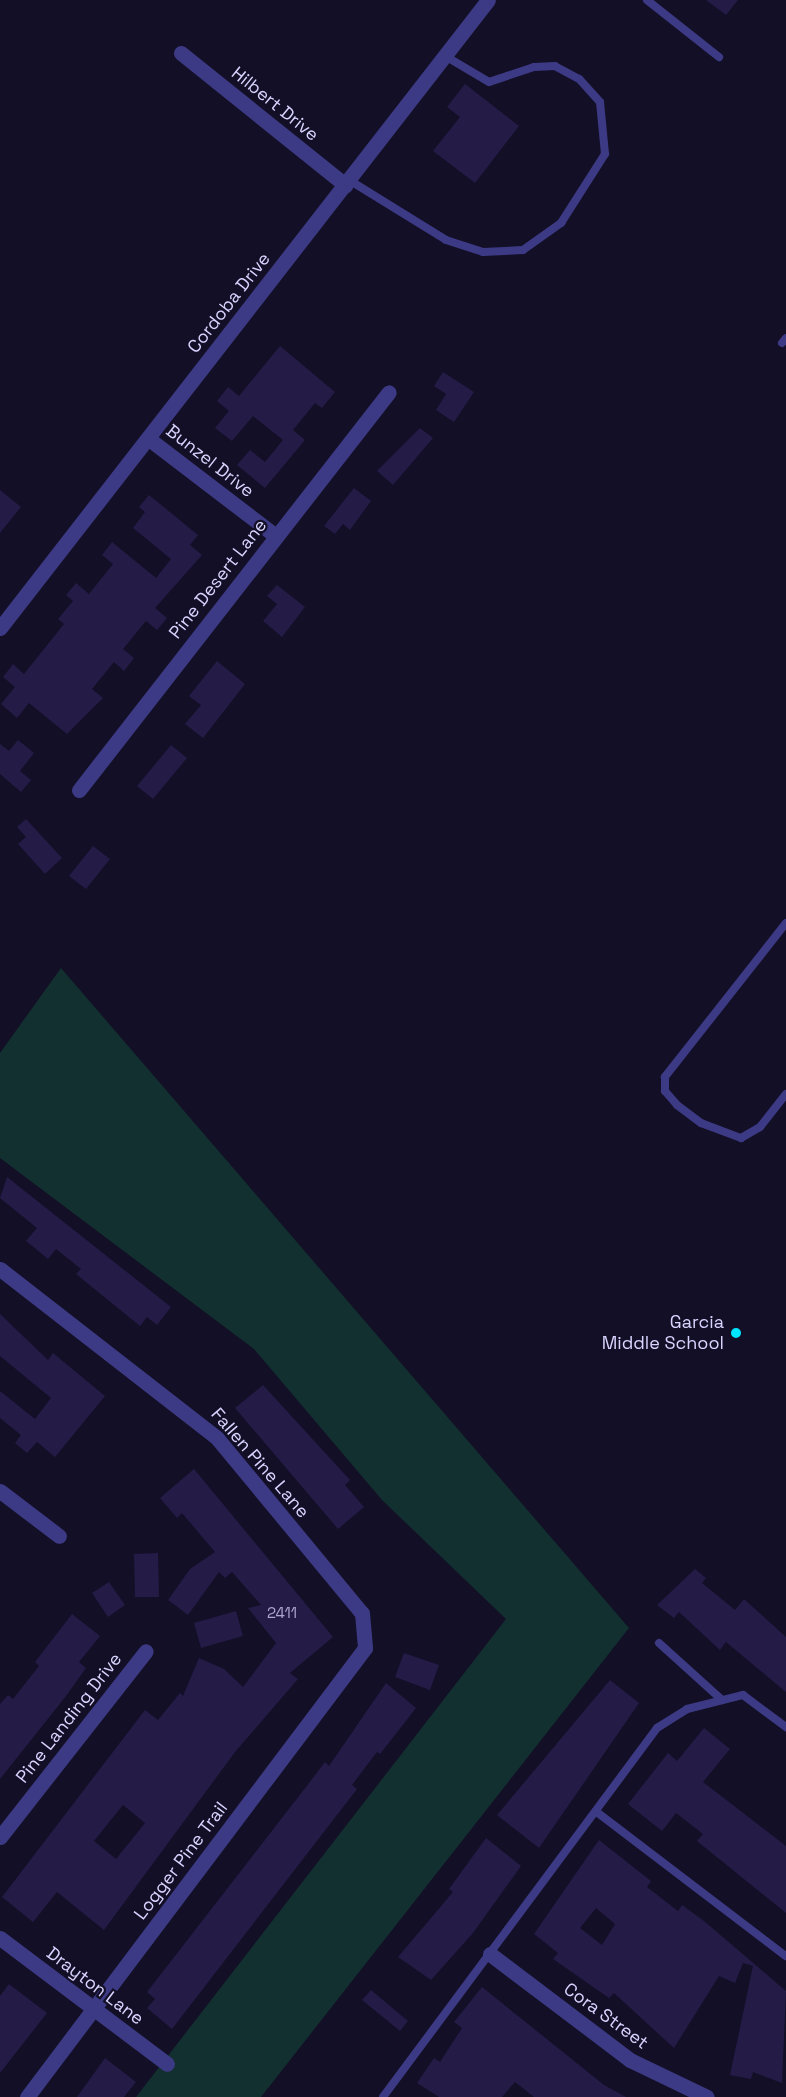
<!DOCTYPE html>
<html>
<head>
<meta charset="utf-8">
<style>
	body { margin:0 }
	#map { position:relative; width:786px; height:2097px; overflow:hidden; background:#130f26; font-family:"Space Grotesk",sans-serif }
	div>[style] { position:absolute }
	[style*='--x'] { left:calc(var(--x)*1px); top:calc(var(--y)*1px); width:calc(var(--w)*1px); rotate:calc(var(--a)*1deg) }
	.green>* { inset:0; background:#12302f }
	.building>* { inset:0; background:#241b47 }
	.lane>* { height:8px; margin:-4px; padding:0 4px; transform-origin:4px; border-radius:4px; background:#3d3a85 }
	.street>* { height:15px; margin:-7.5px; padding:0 7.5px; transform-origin:7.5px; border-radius:7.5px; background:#3d3a85 }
	.dots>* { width:16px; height:16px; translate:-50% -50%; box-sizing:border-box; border:3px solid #130f26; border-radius:50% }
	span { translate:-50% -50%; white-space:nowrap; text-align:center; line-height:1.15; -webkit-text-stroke:4.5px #130f26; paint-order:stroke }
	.number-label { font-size:15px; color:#aca6d1 }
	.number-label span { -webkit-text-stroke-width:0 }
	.street-label { font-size:18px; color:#d9d4ff }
	.poi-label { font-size:18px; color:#d9d4ff }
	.right { translate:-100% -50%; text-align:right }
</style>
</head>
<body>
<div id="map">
	<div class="green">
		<i style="clip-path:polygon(61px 968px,629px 1628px,261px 2097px,136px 2097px,506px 1619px,382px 1500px,254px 1349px,0 1158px,0 1053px)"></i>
	</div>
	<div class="building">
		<i style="clip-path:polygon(706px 0,738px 0,726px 15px)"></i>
		<i style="clip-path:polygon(465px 84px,519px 126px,475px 183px,433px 151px,460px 117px,447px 107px)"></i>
		<i style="clip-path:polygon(280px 346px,335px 392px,322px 408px,315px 403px,293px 430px,305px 440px,265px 488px,237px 465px,250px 450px,265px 462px,283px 440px,253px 416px,232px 441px,215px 428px,229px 411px,217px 401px,228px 387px,239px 396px)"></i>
		<i style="clip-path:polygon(443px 372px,474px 392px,454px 422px,436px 410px,446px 394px,434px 386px)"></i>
		<i style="clip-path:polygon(420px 428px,433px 438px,393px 485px,377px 471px)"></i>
		<i style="clip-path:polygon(354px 488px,371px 501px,350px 530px,343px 524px,335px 534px,324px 526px)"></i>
		<i style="clip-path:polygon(0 490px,21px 507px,0 533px)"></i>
		<i style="clip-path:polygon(149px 495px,198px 535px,190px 545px,202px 555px,155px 608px,167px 618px,157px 630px,146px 621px,123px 649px,134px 658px,124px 671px,114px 662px,92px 689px,103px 698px,67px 734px,29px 703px,17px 718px,1px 704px,15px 687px,3px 677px,13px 664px,24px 674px,64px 624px,58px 619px,73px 601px,66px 595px,76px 583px,89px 594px,113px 564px,102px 555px,112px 542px,156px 578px,171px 559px,133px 528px,145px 512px,139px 507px)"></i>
		<i style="clip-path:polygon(277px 585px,305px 607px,282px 637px,263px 621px,277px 604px,267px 596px)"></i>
		<i style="clip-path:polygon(217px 661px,245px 684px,203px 738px,185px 724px,201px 705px,189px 696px)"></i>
		<i style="clip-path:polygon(18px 740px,34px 753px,20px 771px,31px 780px,21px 792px,0 774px,0 744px,9px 751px)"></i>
		<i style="clip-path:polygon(171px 745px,187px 758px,153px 799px,137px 786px)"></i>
		<i style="clip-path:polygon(26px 819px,62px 858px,45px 874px,18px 844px,26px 837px,17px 827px)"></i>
		<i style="clip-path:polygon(93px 846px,110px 859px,86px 889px,69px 876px)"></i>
		<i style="clip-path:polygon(7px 1177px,171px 1307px,157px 1325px,147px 1317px,140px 1326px,76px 1274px,81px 1269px,56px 1249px,48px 1259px,26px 1241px,37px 1228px,0 1198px)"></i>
		<i style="clip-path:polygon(0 1314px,48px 1360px,53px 1353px,105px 1396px,55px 1457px,37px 1442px,27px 1453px,15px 1443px,21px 1435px,0 1418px,0 1391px,35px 1419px,51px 1398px,0 1356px)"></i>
		<i style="clip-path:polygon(263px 1385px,350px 1480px,345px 1485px,364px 1507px,338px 1529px,235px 1408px)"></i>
		<i style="clip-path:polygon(evenodd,194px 1469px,333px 1637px,290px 1673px,298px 1679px,235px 1752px,104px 1930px,57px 1892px,33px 1922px,2px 1897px,145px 1710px,158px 1720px,180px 1693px,183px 1696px,199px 1658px,224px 1669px,243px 1687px,276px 1643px,248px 1608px,261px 1605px,232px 1572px,225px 1578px,219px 1572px,188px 1615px,168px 1600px,190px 1569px,215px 1552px,182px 1513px,177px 1518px,160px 1498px,194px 1469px,123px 1805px,145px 1823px,116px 1859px,94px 1841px,123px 1805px)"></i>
		<i style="clip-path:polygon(158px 1553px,159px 1597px,135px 1597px,134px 1554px)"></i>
		<i style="clip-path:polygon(695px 1569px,706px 1578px,702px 1583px,735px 1610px,744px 1599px,786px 1637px,786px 1692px,726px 1642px,720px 1650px,679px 1612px,674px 1618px,657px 1605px)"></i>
		<i style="clip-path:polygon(109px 1582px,125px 1605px,108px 1617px,92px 1593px)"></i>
		<i style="clip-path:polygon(236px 1611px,243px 1636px,201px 1648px,194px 1623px)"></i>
		<i style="clip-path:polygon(72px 1614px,100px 1636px,79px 1662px,86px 1668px,66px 1696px,0 1779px,0 1704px,8px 1695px,13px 1699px,39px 1666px,35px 1662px)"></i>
		<i style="clip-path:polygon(404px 1653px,439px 1665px,430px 1690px,395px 1677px)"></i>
		<i style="clip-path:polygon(610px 1680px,639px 1703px,539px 1848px,497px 1815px)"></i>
		<i style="clip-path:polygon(386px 1683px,416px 1708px,380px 1754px,377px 1752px,352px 1785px,357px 1789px,172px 2029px,147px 2008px,155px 1999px,147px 1992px,309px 1783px,325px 1762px,329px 1766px)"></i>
		<i style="clip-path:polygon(704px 1728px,730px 1749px,703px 1782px,786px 1846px,786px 1913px,697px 1841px,703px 1834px,676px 1813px,662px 1831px,628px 1804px,668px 1753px,677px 1761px)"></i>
		<i style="clip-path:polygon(486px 1838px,521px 1866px,473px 1933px,431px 1980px,398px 1957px,453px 1892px,449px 1889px)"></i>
		<i style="clip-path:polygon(evenodd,599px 1840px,651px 1881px,647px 1887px,678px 1911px,682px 1905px,704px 1921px,786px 1991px,782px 2083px,753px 2072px,751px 2079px,730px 2075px,753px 1966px,743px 1963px,735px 1983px,719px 1976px,674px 2048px,614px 1993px,609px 1998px,553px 1959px,558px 1953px,534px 1934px,599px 1840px,596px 1908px,615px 1924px,602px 1945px,580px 1928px,596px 1908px)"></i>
		<i style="clip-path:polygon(9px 1984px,47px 2013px,0 2073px,0 1996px)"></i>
		<i style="clip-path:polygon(482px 1987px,604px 2085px,626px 2097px,534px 2097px,515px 2082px,502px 2097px,439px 2097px,417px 2083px,434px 2058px,440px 2062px,462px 2028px,454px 2022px)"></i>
		<i style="clip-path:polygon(371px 1990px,408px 2021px,400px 2031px,362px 2000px)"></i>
		<i style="clip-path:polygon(105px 2058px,136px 2082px,124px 2097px,77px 2097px)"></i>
	</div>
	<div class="lane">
		<i style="--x:647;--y:0;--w:92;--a:38.4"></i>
		<i style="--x:349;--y:180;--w:114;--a:31.7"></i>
		<i style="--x:446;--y:240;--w:39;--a:18"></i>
		<i style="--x:483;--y:252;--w:40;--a:-2.9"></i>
		<i style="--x:523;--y:250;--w:47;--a:-35.4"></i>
		<i style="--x:561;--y:223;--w:82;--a:-57.5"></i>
		<i style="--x:605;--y:154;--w:52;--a:-95.5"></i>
		<i style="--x:600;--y:102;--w:31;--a:-132"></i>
		<i style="--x:579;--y:79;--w:27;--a:-152"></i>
		<i style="--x:555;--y:66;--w:21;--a:177"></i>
		<i style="--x:534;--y:67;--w:47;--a:161.6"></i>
		<i style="--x:489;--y:82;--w:51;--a:-149.4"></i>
		<i style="--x:782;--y:343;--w:6;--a:-51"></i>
		<i style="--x:786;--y:923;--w:196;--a:128.2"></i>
		<i style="--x:665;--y:1077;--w:14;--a:90"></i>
		<i style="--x:665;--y:1091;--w:18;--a:49"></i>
		<i style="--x:677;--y:1105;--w:30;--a:37"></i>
		<i style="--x:701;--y:1123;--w:43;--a:20.6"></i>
		<i style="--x:741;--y:1138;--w:22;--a:-30"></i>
		<i style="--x:760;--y:1127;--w:42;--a:-51.8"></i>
		<i style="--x:659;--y:1643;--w:85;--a:42.1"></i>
		<i style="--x:598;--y:1813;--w:236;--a:37.3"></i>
		<i style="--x:383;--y:2097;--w:460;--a:-53.4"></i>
		<i style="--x:657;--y:1728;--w:36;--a:-32"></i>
		<i style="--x:687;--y:1709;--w:58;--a:-14"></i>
		<i style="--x:743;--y:1695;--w:54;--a:36.7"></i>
	</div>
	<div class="street">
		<i style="--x:181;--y:53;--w:211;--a:38.8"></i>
		<i style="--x:149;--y:439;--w:160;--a:37.4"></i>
		<i style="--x:0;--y:628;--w:795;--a:-52.15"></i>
		<i style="--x:79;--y:790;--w:504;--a:-52.09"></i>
		<i style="--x:0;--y:1269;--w:275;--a:37.9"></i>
		<i style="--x:217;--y:1438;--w:227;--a:50.4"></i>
		<i style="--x:362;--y:1613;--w:35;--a:85"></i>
		<i style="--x:365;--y:1648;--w:562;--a:126.97"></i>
		<i style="--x:0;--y:1491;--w:74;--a:37.3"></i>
		<i style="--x:0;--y:1837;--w:236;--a:-51.9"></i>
		<i style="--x:0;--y:1938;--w:209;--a:37"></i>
		<i style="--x:490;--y:1954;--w:176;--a:37.1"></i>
		<i style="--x:630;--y:2060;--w:85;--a:25.7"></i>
	</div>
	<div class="dots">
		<i style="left:736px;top:1333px;background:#00e5ff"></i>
	</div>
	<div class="number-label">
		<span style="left:282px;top:1613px">2411</span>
	</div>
	<div class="street-label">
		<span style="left:275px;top:104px;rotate:39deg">Hilbert Drive</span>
		<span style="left:229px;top:303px;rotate:-52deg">Cordoba Drive</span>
		<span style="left:210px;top:461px;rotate:38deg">Bunzel Drive</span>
		<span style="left:218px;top:579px;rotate:-52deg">Pine Desert Lane</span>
		<span style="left:260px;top:1463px;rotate:49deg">Fallen Pine Lane</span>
		<span style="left:69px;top:1718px;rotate:-52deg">Pine Landing Drive</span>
		<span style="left:181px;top:1861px;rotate:-53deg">Logger Pine Trail</span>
		<span style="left:95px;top:1986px;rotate:37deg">Drayton Lane</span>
		<span style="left:606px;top:2016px;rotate:36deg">Cora Street</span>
	</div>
	<div class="poi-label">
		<span class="right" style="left:724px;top:1333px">Garcia<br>Middle School</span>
	</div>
</div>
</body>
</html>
